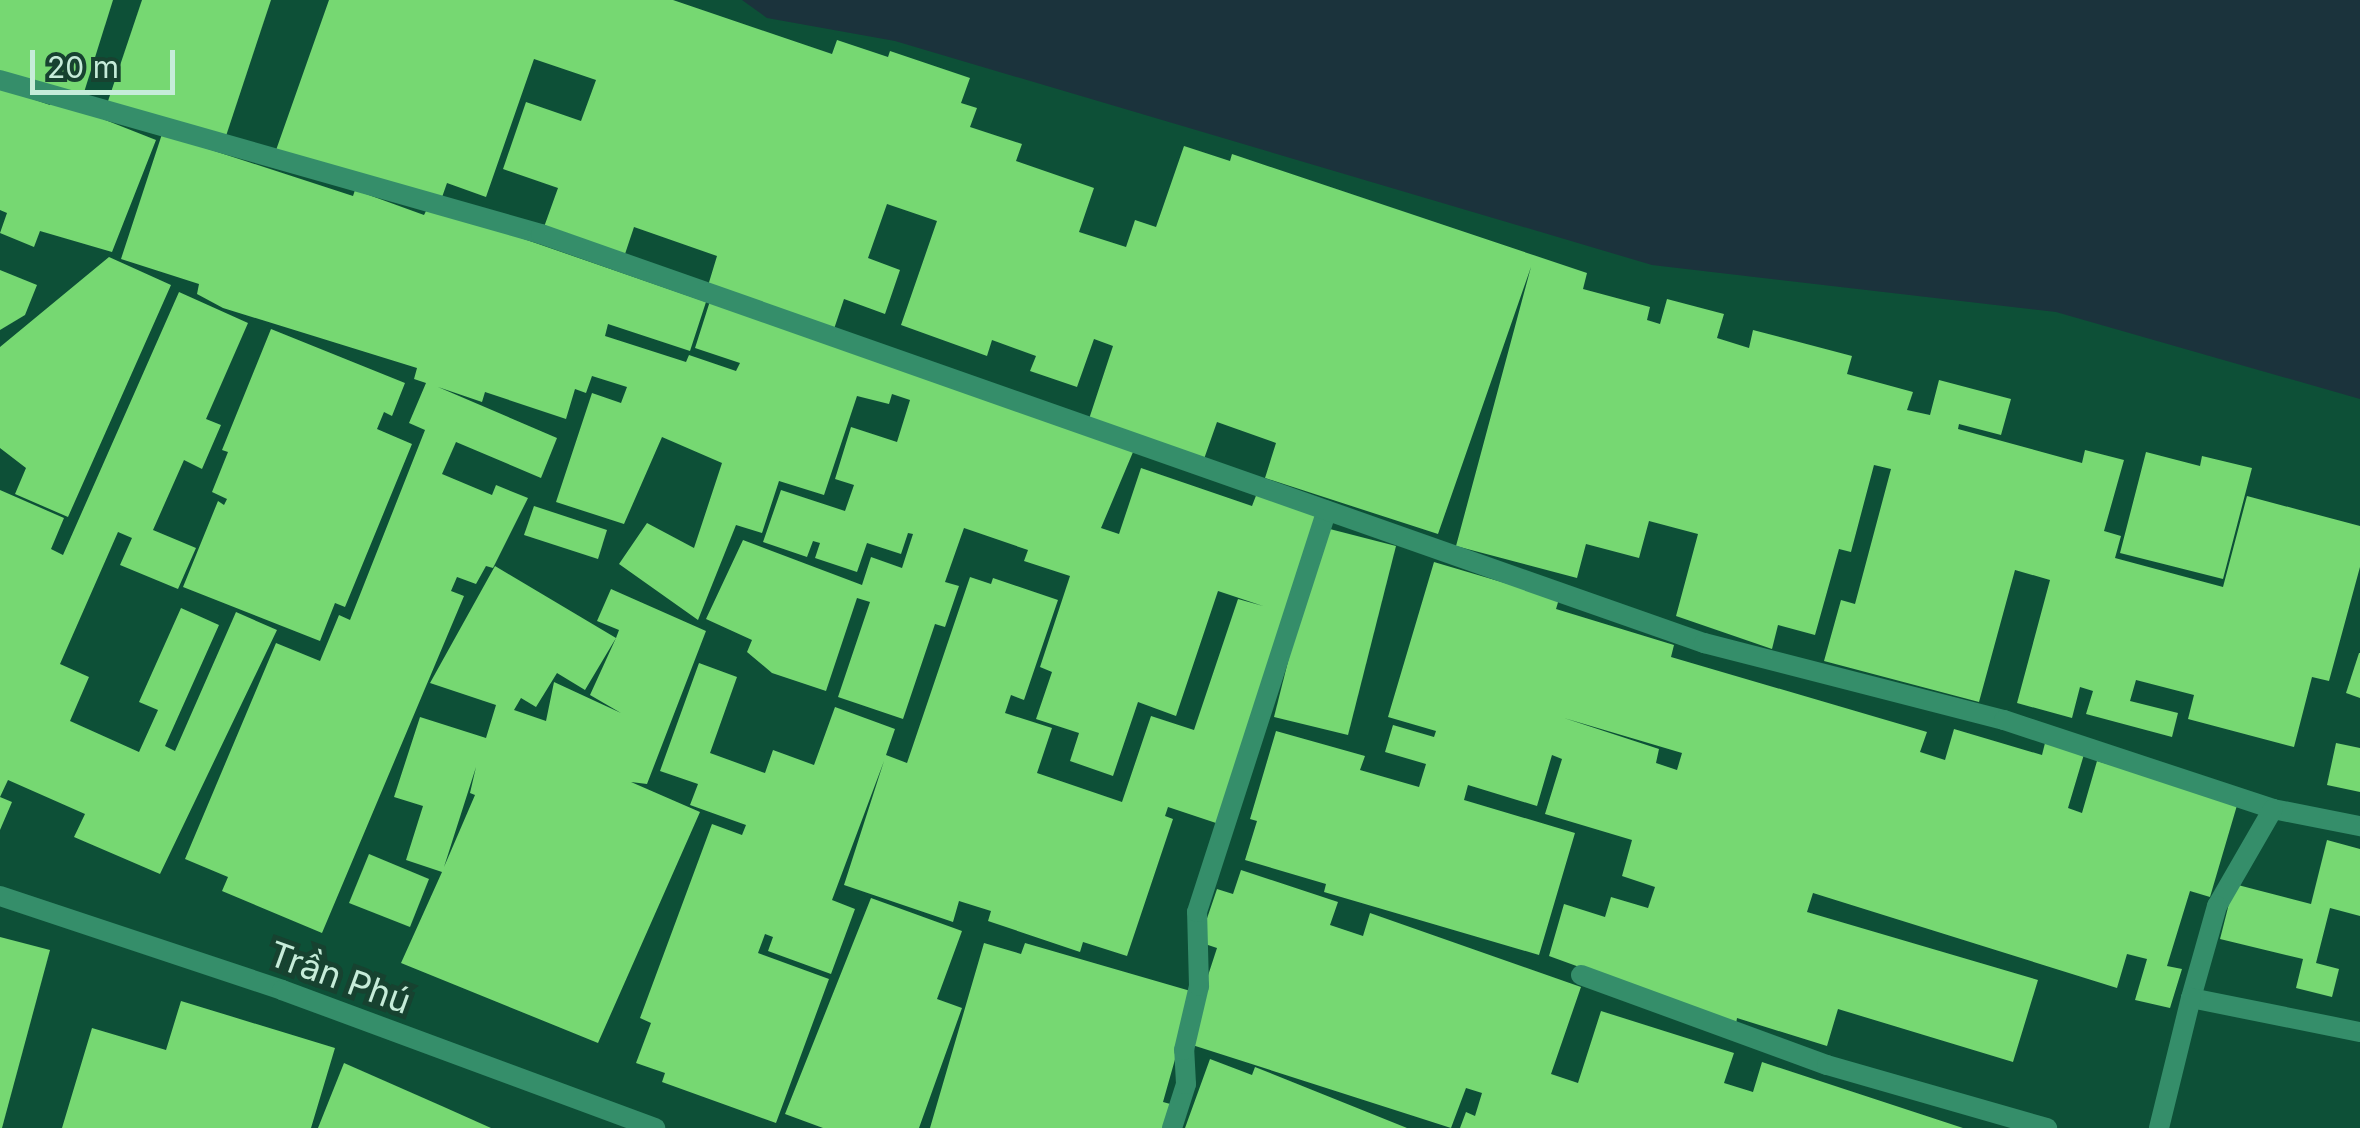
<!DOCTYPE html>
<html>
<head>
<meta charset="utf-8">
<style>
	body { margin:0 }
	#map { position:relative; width:2360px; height:1128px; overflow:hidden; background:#0d5037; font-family:Inter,sans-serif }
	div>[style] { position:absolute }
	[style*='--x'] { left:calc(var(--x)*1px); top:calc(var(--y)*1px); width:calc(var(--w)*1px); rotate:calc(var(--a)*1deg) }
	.water>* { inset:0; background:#1b333c }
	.building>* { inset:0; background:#76d872 }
	.service>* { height:20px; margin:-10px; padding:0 10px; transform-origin:10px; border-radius:10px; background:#358e6a }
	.minor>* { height:20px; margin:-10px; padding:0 10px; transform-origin:10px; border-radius:10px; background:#358e6a }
	.tertiary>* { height:20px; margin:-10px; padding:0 10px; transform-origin:10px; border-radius:10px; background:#358e6a }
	span { translate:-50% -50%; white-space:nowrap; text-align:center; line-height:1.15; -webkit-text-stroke:10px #174230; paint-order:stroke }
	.street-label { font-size:35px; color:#c6ecd9 }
	.scale { position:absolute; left:30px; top:50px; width:145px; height:45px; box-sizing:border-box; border:5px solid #c6ecd9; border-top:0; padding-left:12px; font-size:30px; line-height:35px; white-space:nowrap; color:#c6ecd9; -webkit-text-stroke:8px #174230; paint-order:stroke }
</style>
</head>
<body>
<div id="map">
	<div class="water">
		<i style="clip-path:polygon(742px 0,2360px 0,2360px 399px,2056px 312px,1652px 265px,895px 41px,767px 18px)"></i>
	</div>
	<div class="building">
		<i style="clip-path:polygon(0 0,113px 0,81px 102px,0 77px)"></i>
		<i style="clip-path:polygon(142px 0,271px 0,223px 145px,106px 107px)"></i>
		<i style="clip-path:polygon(329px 0,673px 0,832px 54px,837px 40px,888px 57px,890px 51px,970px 78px,961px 103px,977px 108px,970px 127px,1022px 144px,1016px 161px,1094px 188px,1079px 232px,1126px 247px,1135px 220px,1156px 227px,1184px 146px,1230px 161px,1232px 154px,1587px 273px,1583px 289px,1650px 307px,1647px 320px,1660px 324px,1667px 299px,1724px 314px,1717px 338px,1749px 348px,1753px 330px,1852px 356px,1847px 374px,1913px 392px,1907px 410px,1930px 415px,1939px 380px,2011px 399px,2001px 435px,1959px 424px,1958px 429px,2082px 463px,2085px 450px,2124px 460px,2104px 531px,2121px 536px,2115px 558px,2223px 587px,2247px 496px,2360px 526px,2360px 567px,2329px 681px,2312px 677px,2294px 747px,2188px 719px,2194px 695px,2136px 680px,2130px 701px,2178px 713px,2172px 737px,2086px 714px,2093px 691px,2080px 687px,2072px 718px,2017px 703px,2050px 580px,2015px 570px,1979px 702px,1824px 661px,1841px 600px,1855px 604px,1891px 469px,1874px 465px,1851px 552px,1839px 549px,1815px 635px,1778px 625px,1772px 649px,1676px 616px,1698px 534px,1649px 521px,1639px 558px,1586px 544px,1577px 578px,1456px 546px,1531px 267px,1438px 534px,1265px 478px,1276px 443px,1217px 422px,1204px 459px,1089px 419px,1113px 346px,1094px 339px,1077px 387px,1030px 371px,1036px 356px,992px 340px,987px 356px,901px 325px,937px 221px,887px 204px,868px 258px,900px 270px,885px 314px,844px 299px,833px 332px,707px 289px,717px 256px,634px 227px,625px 254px,544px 227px,558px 188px,503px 169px,526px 102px,581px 121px,596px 80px,534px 59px,486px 197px,447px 183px,440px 203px,275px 153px)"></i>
		<i style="clip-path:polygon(0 88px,50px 105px,52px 99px,156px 140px,112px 252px,40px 231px,34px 247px,0 233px,7px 213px,0 210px)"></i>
		<i style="clip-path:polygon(162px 134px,353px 196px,355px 190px,424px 215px,427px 209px,466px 219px,706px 302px,690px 351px,608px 324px,605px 336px,686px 362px,689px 355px,736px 371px,740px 363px,695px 348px,710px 301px,1136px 445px,1101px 528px,1119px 534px,1141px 468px,1252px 506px,1257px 493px,1323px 514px,1219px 824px,1168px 807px,1165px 816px,1173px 819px,1127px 956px,1083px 942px,1080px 952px,988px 921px,991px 911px,959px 901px,953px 922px,844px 885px,884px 761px,832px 900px,855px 909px,831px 974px,768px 951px,773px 937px,765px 934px,758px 953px,829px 979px,776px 1123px,662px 1082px,665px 1073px,636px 1063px,651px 1023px,640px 1018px,712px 824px,742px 835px,746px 825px,690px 805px,698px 784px,660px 771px,699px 663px,737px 677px,710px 753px,765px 773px,773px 750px,814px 765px,835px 707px,895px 729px,886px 755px,907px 763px,970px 577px,991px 584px,993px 578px,1058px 600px,1024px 700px,1011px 695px,1005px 713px,1052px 728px,1037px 773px,1122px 802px,1151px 716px,1194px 730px,1238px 599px,1263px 606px,1218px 591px,1176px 716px,1138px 702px,1113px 776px,1070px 761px,1079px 733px,1036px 719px,1052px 672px,1040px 667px,1070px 576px,1024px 561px,1028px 550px,964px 528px,945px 582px,959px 586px,945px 627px,935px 624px,903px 719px,838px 697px,870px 602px,857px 598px,826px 691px,772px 673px,747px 652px,752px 640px,706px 619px,743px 540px,862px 585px,871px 557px,902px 568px,913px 534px,908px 533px,901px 554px,867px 543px,857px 572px,815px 558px,820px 543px,813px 541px,807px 557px,763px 542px,781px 490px,845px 511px,854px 485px,835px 479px,851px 427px,897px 442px,910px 400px,892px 394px,889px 404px,857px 396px,824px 495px,779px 481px,762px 533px,736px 525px,698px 620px,619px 564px,647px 523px,694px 548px,722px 463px,662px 437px,624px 524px,556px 502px,592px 393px,621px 403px,627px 387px,592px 376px,586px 393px,575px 389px,566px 419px,485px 392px,482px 402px,438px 387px,557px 438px,541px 478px,456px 442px,442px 474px,492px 495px,496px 485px,528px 498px,493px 568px,486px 566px,476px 584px,457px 577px,451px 591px,464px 596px,322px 933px,222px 891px,228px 877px,185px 859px,276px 643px,320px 661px,339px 615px,350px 620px,425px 430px,409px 423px,426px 383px,414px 379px,417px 368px,223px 308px,197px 294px,199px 284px,121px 259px)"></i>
		<i style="clip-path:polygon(109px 257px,171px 285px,68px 517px,15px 494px,26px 468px,0 448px,0 347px)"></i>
		<i style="clip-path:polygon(0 270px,37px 285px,25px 315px,0 330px)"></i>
		<i style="clip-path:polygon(179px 292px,248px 323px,206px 419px,221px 425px,202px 469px,184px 460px,153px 530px,196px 548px,178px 589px,120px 565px,132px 538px,118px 532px,60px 664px,89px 677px,70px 721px,139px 752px,158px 710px,139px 702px,181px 608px,219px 625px,165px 746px,175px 751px,236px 612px,277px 630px,160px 874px,74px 837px,85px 814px,8px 780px,0 797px,12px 802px,0 830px,0 490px,64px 518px,51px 549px,63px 555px)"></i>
		<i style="clip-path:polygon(271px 329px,405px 383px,392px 416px,384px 412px,377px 429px,412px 444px,345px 607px,335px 603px,320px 641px,183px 587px,218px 501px,224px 505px,227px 499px,212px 492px,228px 452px,222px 450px)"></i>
		<i style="clip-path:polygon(2146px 452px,2200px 466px,2202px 456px,2252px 468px,2223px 579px,2120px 553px)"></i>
		<i style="clip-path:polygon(534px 506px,607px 530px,598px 559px,524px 535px)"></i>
		<i style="clip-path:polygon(1322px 527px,1396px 546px,1348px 735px,1274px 717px)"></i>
		<i style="clip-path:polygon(evenodd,1434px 562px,1559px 599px,1556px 609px,1674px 645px,1671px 657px,1927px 732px,1920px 752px,1945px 760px,1954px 729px,2042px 755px,2046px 739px,2085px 751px,2068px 808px,2082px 813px,2097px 761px,2238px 802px,2210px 897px,2190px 891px,2167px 966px,2182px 969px,2170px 1008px,2135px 1000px,2147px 959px,2127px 954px,2117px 988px,1813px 893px,1807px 912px,2038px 980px,2013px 1062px,1838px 1009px,1827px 1046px,1737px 1018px,1736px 1024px,1549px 956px,1564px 904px,1605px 917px,1611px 897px,1648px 908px,1655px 887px,1622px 876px,1632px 840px,1545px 814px,1562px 759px,1552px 755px,1537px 806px,1468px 785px,1464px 800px,1575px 833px,1539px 955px,1324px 892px,1326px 884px,1245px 860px,1257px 821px,1250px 819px,1276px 731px,1365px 756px,1360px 770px,1419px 787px,1426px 764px,1385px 752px,1393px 725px,1434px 737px,1436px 731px,1388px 717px,1434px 562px,1564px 718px,1682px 753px,1677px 770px,1656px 763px,1659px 749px,1564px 718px)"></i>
		<i style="clip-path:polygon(evenodd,495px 566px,616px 638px,619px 630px,597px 621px,611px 589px,706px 631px,647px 784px,631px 782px,700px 812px,598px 1043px,401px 963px,442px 872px,406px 860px,423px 806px,394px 797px,420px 717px,486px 738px,496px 705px,430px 683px,495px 566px,616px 638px,590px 695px,621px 713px,554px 682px,546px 721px,514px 710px,521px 698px,536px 707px,557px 673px,585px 690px,616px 638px,495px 566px,476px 767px,470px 793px,475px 795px,444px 867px,476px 767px)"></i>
		<i style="clip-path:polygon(2359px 653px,2360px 653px,2360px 698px,2346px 693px)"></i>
		<i style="clip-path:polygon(2336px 743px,2360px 748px,2360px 792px,2327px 785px)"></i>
		<i style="clip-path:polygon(2327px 840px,2360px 849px,2360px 916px,2330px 908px,2316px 963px,2339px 969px,2332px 997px,2296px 988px,2303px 959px,2220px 939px,2234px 884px,2311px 904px)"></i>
		<i style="clip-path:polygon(369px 854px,429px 879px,410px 927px,349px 903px)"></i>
		<i style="clip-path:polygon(1241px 870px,1338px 902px,1330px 925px,1363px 936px,1370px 913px,1581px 987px,1551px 1074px,1578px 1083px,1601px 1011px,1734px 1053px,1724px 1083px,1753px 1092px,1762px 1062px,1963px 1128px,1460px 1128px,1466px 1112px,1475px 1116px,1482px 1093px,1466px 1088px,1451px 1128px,1186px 1043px,1217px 948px,1199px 942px,1217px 889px,1233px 894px)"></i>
		<i style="clip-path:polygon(871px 898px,962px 931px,937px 999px,962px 1008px,919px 1128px,823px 1128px,785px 1114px)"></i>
		<i style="clip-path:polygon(0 937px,50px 950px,2px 1128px,0 1128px)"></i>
		<i style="clip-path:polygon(984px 943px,1021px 954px,1025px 943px,1194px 992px,1163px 1102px,1174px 1105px,1168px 1128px,930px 1128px)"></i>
		<i style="clip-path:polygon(181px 1001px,335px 1048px,311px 1128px,62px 1128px,92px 1028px,166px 1050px)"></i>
		<i style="clip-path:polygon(1210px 1059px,1252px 1075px,1255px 1067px,1407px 1128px,1185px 1128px)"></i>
		<i style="clip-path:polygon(344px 1063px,444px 1107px,491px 1128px,318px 1128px)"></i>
	</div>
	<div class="service">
		<i style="--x:1172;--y:1128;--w:46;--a:-72.3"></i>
		<i style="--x:1186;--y:1084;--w:34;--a:-93"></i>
		<i style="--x:1184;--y:1050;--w:66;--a:-76.8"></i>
		<i style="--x:1199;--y:986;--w:74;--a:-91.5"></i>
		<i style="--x:1197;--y:912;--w:422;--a:-72.1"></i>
	</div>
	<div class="minor">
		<i style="--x:0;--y:80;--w:562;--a:15.89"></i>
		<i style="--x:541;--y:234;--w:1233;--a:19.38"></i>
		<i style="--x:1704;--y:643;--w:310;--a:14.4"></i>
		<i style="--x:2004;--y:720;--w:283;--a:18.3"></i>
		<i style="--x:2273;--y:809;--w:89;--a:11.1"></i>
		<i style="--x:2273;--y:809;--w:112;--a:120"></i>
		<i style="--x:2217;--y:906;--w:96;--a:105.8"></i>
		<i style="--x:2191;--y:998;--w:172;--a:11.4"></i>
		<i style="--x:1581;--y:975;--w:262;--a:20.1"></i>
		<i style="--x:1827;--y:1065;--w:229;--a:16"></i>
		<i style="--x:2159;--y:1128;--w:134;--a:-76.2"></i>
	</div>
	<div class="tertiary">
		<i style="--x:0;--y:896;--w:297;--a:18.4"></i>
		<i style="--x:282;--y:990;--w:398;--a:20.3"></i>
	</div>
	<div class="street-label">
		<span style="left:340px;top:977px;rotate:20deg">Trần Phú</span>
	</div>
	<div class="scale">20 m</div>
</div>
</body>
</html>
